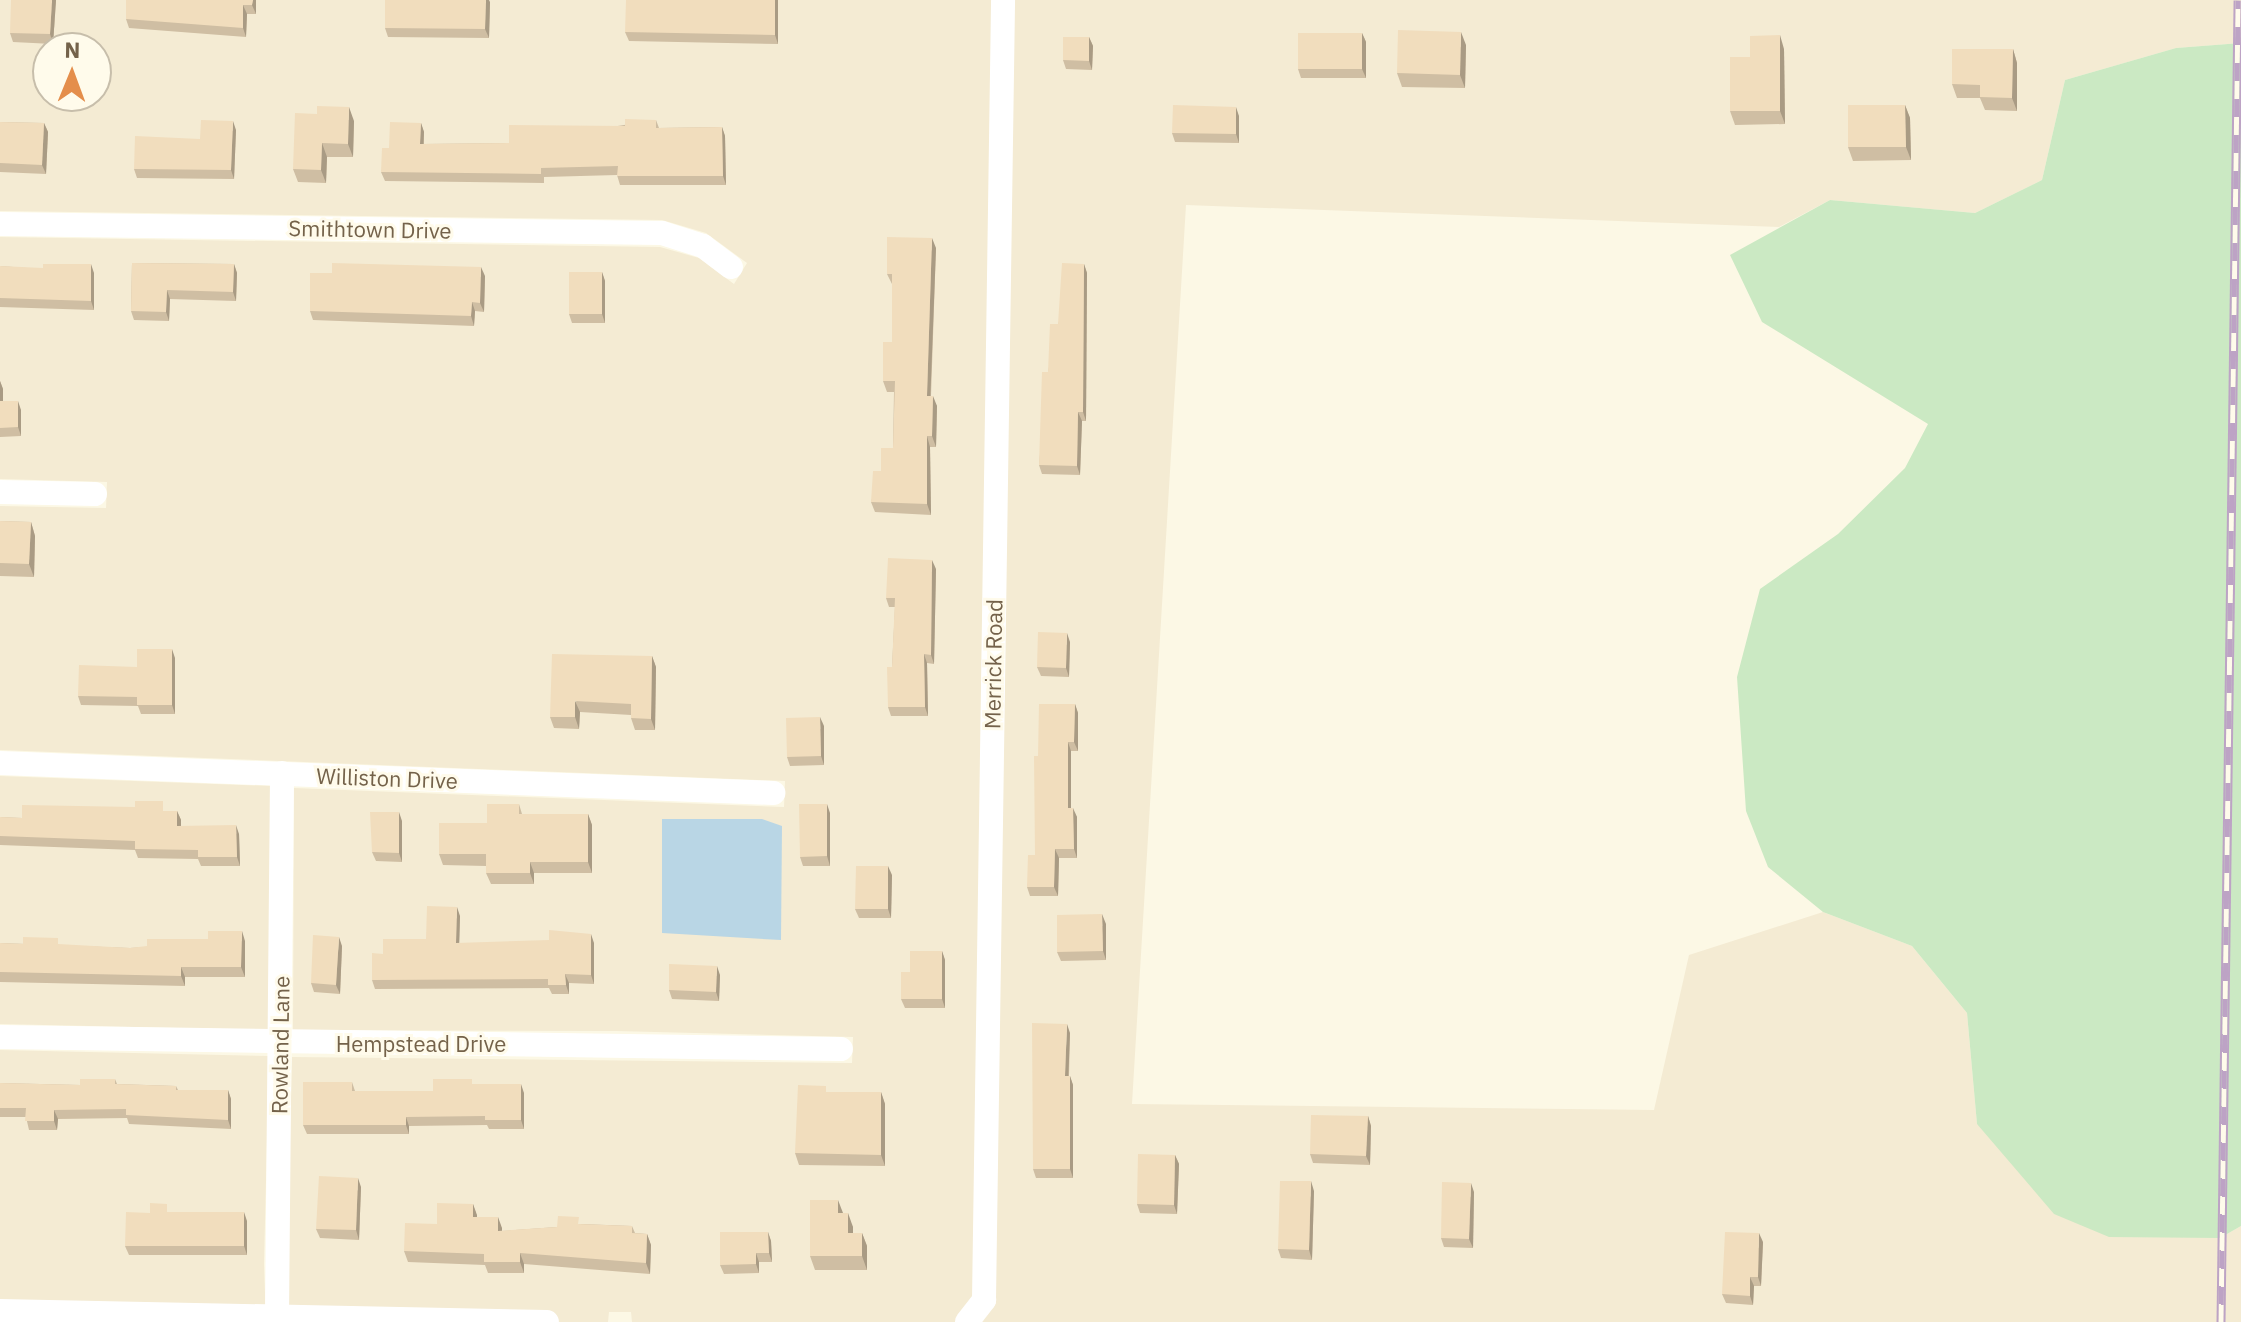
<!DOCTYPE html>
<html>
<head>
<meta charset="utf-8">
<style>
	body { margin:0 }
	#map { position:relative; width:2241px; height:1322px; overflow:hidden; background:#fcf8e5; font-family:"IBM Plex Sans",sans-serif }
	div>[style] { position:absolute }
	[style*='--x'] { left:calc(var(--x)*1px); top:calc(var(--y)*1px); width:calc(var(--w)*1px); rotate:calc(var(--a)*1deg) }
	.residential>* { inset:0; background:#f4ebd3 }
	.green>* { inset:0; background:#cbe9c3 }
	.water>* { inset:0; background:#b9d6e5 }
	.minor>* { height:24px; margin:-12px; padding:0 12px; transform-origin:12px; border-radius:12px; background:#fff }
	.rail>* { height:9px; margin-top:-4.5px; transform-origin:0; background:repeating-linear-gradient(90deg,#fffbeb 0 18px,#bda3c5 0 36px); box-sizing:border-box; border-block:2px solid #bda3c5 }
	.wall>* { inset:0; background:#cfbea3 }
	.shaded-wall>* { inset:0; background:#a99b84 }
	.building>* { inset:0; background:#f1ddbd }
	span { translate:-50% -50%; white-space:nowrap; text-align:center; line-height:1.15; -webkit-text-stroke:6px #fffbeb; paint-order:stroke }
	.street-label { font-size:22px; color:#74624a }
	.north { position:absolute; left:32px; top:32px; width:80px; height:80px; box-sizing:border-box; background:#fffbeb; border:2px solid #c7beab; border-radius:50%; rotate:1deg; font-size:22px; font-weight:700; line-height:32px; text-align:center; color:#74624a }
	.north::after { content:''; display:block; margin:auto; width:28px; height:36px; background:#e48e4b; clip-path:polygon(50% 0,100% 100%,50% 72%,0 100%) }
</style>
</head>
<body>
<div id="map">
	<div class="residential">
		<i style="clip-path:polygon(evenodd,0 0,2241px 0,2241px 43px,2176px 48px,2065px 80px,2042px 180px,1975px 213px,1830px 200px,1779px 227px,1186px 205px,1132px 1104px,1654px 1110px,1689px 955px,1823px 912px,1912px 946px,1967px 1013px,1977px 1124px,2220px 1238px,2241px 1226px,2241px 1322px,632px 1322px,631px 1312px,609px 1312px,608px 1322px,289px 1322px,287px 1264px,292px 1057px,852px 1063px,853px 1037px,616px 1031px,293px 1030px,294px 788px,784px 807px,785px 781px,0 750px,0 506px,106px 508px,107px 482px,0 479px,0 237px,660px 247px,699px 258px,734px 284px,747px 263px,706px 233px,662px 220px,0 211px,0 0,48px 48px,96px 48px,96px 96px,48px 96px,48px 48px)"></i>
		<i style="clip-path:polygon(0 776px,271px 786px,269px 1030px,0 1024px)"></i>
		<i style="clip-path:polygon(0 1050px,269px 1056px,264px 1264px,266px 1322px,0 1322px)"></i>
	</div>
	<div class="green">
		<i style="clip-path:polygon(2241px 43px,2241px 1226px,2220px 1238px,2109px 1237px,2054px 1214px,1977px 1124px,1967px 1013px,1912px 946px,1823px 912px,1768px 867px,1746px 811px,1737px 677px,1760px 589px,1838px 534px,1905px 468px,1928px 424px,1762px 322px,1730px 255px,1830px 200px,1975px 213px,2042px 180px,2065px 80px,2176px 48px)"></i>
	</div>
	<div class="water">
		<i style="clip-path:polygon(662px 819px,762px 819px,782px 826px,781px 940px,662px 933px)"></i>
	</div>
	<div class="minor">
		<i style="--x:0;--y:224;--w:662;--a:0.78"></i>
		<i style="--x:662;--y:233;--w:43;--a:17.6"></i>
		<i style="--x:703;--y:246;--w:35;--a:37"></i>
		<i style="--x:0;--y:492;--w:95;--a:1.2"></i>
		<i style="--x:0;--y:763;--w:774;--a:2.22"></i>
		<i style="--x:0;--y:1037;--w:841;--a:0.82"></i>
		<i style="--x:0;--y:1311;--w:547;--a:1.15"></i>
		<i style="--x:277;--y:1317;--w:544;--a:-89.47"></i>
		<i style="--x:967;--y:1322;--w:28;--a:-52"></i>
		<i style="--x:984;--y:1300;--w:1300;--a:-89.16"></i>
	</div>
	<div class="rail">
		<i style="--x:2221;--y:1322;--w:1322;--a:-89.26"></i>
	</div>
	<div class="wall">
		<i style="clip-path:polygon(56px 0,53px 44px,13px 42px,10px 33px)"></i>
		<i style="clip-path:polygon(256px 0,256px 14px,247px 14px,246px 37px,129px 28px,126px 19px)"></i>
		<i style="clip-path:polygon(778px 0,778px 44px,629px 41px,625px 32px)"></i>
		<i style="clip-path:polygon(490px 2px,489px 38px,388px 37px,385px 28px)"></i>
		<i style="clip-path:polygon(1362px 33px,1366px 42px,1366px 78px,1301px 78px,1298px 69px)"></i>
		<i style="clip-path:polygon(1089px 37px,1093px 46px,1092px 70px,1066px 69px,1063px 60px)"></i>
		<i style="clip-path:polygon(1466px 45px,1465px 88px,1402px 87px,1397px 73px)"></i>
		<i style="clip-path:polygon(1784px 49px,1785px 124px,1735px 125px,1730px 111px,1750px 57px)"></i>
		<i style="clip-path:polygon(2013px 49px,2017px 63px,2017px 111px,1985px 110px,1980px 98px,1957px 98px,1952px 84px)"></i>
		<i style="clip-path:polygon(1905px 105px,1910px 118px,1911px 160px,1853px 161px,1848px 147px)"></i>
		<i style="clip-path:polygon(317px 114px,354px 121px,353px 157px,327px 157px,326px 183px,298px 182px,293px 169px)"></i>
		<i style="clip-path:polygon(1239px 116px,1239px 143px,1175px 142px,1172px 133px)"></i>
		<i style="clip-path:polygon(656px 120px,659px 128px,722px 127px,725px 136px,726px 185px,620px 185px,617px 175px,544px 177px,544px 183px,385px 181px,381px 172px,389px 148px,421px 123px,424px 132px,424px 144px,509px 143px)"></i>
		<i style="clip-path:polygon(0 122px,44px 123px,48px 132px,46px 174px,0 172px)"></i>
		<i style="clip-path:polygon(236px 130px,234px 179px,137px 178px,134px 169px,200px 139px)"></i>
		<i style="clip-path:polygon(936px 248px,931px 396px,937px 406px,936px 447px,930px 447px,931px 515px,875px 512px,871px 502px,881px 471px,893px 448px,894px 392px,887px 392px,883px 381px,892px 342px,892px 284px,887px 274px)"></i>
		<i style="clip-path:polygon(132px 263px,234px 264px,237px 273px,236px 301px,170px 299px,169px 321px,134px 320px,131px 311px)"></i>
		<i style="clip-path:polygon(1084px 264px,1087px 273px,1086px 421px,1082px 421px,1080px 475px,1042px 474px,1039px 465px,1048px 372px,1058px 324px)"></i>
		<i style="clip-path:polygon(0 266px,94px 273px,94px 310px,0 307px)"></i>
		<i style="clip-path:polygon(602px 272px,605px 281px,605px 323px,572px 323px,569px 314px)"></i>
		<i style="clip-path:polygon(485px 276px,484px 312px,475px 311px,474px 326px,313px 320px,310px 311px)"></i>
		<i style="clip-path:polygon(0 381px,3px 389px,3px 401px,21px 410px,21px 436px,0 437px)"></i>
		<i style="clip-path:polygon(0 521px,31px 522px,35px 536px,34px 577px,0 576px)"></i>
		<i style="clip-path:polygon(936px 569px,934px 664px,927px 663px,928px 716px,891px 716px,888px 707px,892px 667px,895px 607px,889px 607px,886px 598px)"></i>
		<i style="clip-path:polygon(1070px 642px,1069px 677px,1041px 676px,1037px 667px)"></i>
		<i style="clip-path:polygon(652px 656px,656px 667px,655px 730px,635px 730px,631px 718px,631px 715px,580px 712px,579px 729px,554px 728px,550px 717px)"></i>
		<i style="clip-path:polygon(175px 658px,175px 714px,141px 714px,138px 706px,81px 705px,78px 696px,137px 667px)"></i>
		<i style="clip-path:polygon(1075px 704px,1078px 713px,1078px 751px,1071px 751px,1071px 808px,1077px 817px,1077px 858px,1059px 858px,1058px 896px,1030px 896px,1027px 887px,1035px 855px,1038px 756px)"></i>
		<i style="clip-path:polygon(824px 726px,824px 765px,790px 766px,787px 757px)"></i>
		<i style="clip-path:polygon(519px 804px,522px 814px,588px 814px,592px 825px,592px 873px,534px 873px,534px 884px,491px 884px,486px 873px,486px 866px,443px 865px,439px 854px,487px 823px)"></i>
		<i style="clip-path:polygon(177px 811px,181px 820px,181px 826px,239px 834px,240px 866px,201px 866px,198px 859px,138px 858px,135px 850px,0 845px,0 817px,22px 818px)"></i>
		<i style="clip-path:polygon(830px 813px,830px 866px,803px 866px,800px 857px)"></i>
		<i style="clip-path:polygon(402px 821px,402px 862px,376px 861px,372px 852px)"></i>
		<i style="clip-path:polygon(892px 875px,891px 918px,859px 918px,855px 909px)"></i>
		<i style="clip-path:polygon(460px 916px,459px 943px,594px 943px,594px 984px,569px 983px,569px 994px,552px 994px,549px 988px,375px 989px,372px 980px,383px 954px,426px 939px)"></i>
		<i style="clip-path:polygon(1106px 924px,1106px 960px,1061px 961px,1057px 952px)"></i>
		<i style="clip-path:polygon(245px 941px,245px 977px,185px 977px,185px 986px,0 982px,0 943px,130px 948px)"></i>
		<i style="clip-path:polygon(342px 946px,340px 994px,314px 992px,311px 983px)"></i>
		<i style="clip-path:polygon(942px 951px,945px 960px,945px 1008px,905px 1008px,901px 999px,910px 972px)"></i>
		<i style="clip-path:polygon(720px 975px,719px 1001px,672px 999px,669px 990px)"></i>
		<i style="clip-path:polygon(1070px 1033px,1069px 1076px,1070px 1076px,1073px 1085px,1073px 1178px,1036px 1178px,1033px 1169px)"></i>
		<i style="clip-path:polygon(115px 1079px,117px 1084px,176px 1086px,178px 1090px,228px 1090px,231px 1099px,231px 1129px,129px 1124px,127px 1118px,58px 1119px,57px 1130px,29px 1130px,26px 1117px,0 1117px,0 1083px,80px 1085px)"></i>
		<i style="clip-path:polygon(352px 1082px,355px 1091px,433px 1091px,474px 1084px,524px 1093px,524px 1129px,489px 1129px,487px 1125px,409px 1126px,409px 1134px,307px 1134px,303px 1125px)"></i>
		<i style="clip-path:polygon(829px 1092px,881px 1092px,885px 1104px,885px 1166px,799px 1165px,795px 1153px)"></i>
		<i style="clip-path:polygon(1368px 1116px,1371px 1126px,1370px 1165px,1313px 1163px,1310px 1154px)"></i>
		<i style="clip-path:polygon(1175px 1155px,1179px 1164px,1177px 1214px,1140px 1213px,1137px 1204px)"></i>
		<i style="clip-path:polygon(361px 1187px,359px 1240px,320px 1238px,316px 1229px)"></i>
		<i style="clip-path:polygon(1314px 1191px,1312px 1260px,1281px 1258px,1278px 1249px)"></i>
		<i style="clip-path:polygon(1474px 1192px,1473px 1248px,1444px 1247px,1441px 1238px)"></i>
		<i style="clip-path:polygon(473px 1204px,477px 1217px,502px 1228px,502px 1231px,557px 1227px,581px 1224px,632px 1226px,635px 1233px,647px 1234px,651px 1245px,650px 1274px,524px 1264px,524px 1273px,488px 1273px,485px 1265px,408px 1262px,404px 1251px,437px 1224px)"></i>
		<i style="clip-path:polygon(170px 1212px,247px 1221px,247px 1255px,129px 1255px,125px 1246px,150px 1213px)"></i>
		<i style="clip-path:polygon(843px 1213px,853px 1227px,853px 1233px,862px 1233px,867px 1246px,867px 1270px,815px 1270px,810px 1256px)"></i>
		<i style="clip-path:polygon(768px 1232px,771px 1241px,772px 1262px,759px 1262px,759px 1273px,724px 1274px,720px 1265px)"></i>
		<i style="clip-path:polygon(1763px 1242px,1761px 1286px,1754px 1286px,1753px 1305px,1726px 1303px,1722px 1294px)"></i>
	</div>
	<div class="shaded-wall">
		<i style="clip-path:polygon(52px 0,56px 0,53px 44px,50px 34px)"></i>
		<i style="clip-path:polygon(253px 0,256px 0,256px 14px,252px 5px)"></i>
		<i style="clip-path:polygon(486px 0,489px 0,490px 2px,489px 38px,485px 29px)"></i>
		<i style="clip-path:polygon(775px 0,778px 0,778px 44px,775px 35px)"></i>
		<i style="clip-path:polygon(243px 5px,247px 14px,246px 37px,243px 28px)"></i>
		<i style="clip-path:polygon(1461px 32px,1466px 45px,1465px 88px,1460px 75px)"></i>
		<i style="clip-path:polygon(1362px 33px,1366px 42px,1366px 78px,1362px 69px)"></i>
		<i style="clip-path:polygon(1780px 35px,1784px 49px,1785px 124px,1780px 111px)"></i>
		<i style="clip-path:polygon(1089px 37px,1093px 46px,1092px 70px,1089px 61px)"></i>
		<i style="clip-path:polygon(2013px 49px,2017px 63px,2017px 111px,2012px 98px)"></i>
		<i style="clip-path:polygon(1905px 105px,1910px 118px,1911px 160px,1906px 147px)"></i>
		<i style="clip-path:polygon(349px 107px,354px 121px,353px 157px,348px 144px)"></i>
		<i style="clip-path:polygon(1236px 107px,1239px 116px,1239px 143px,1236px 134px)"></i>
		<i style="clip-path:polygon(233px 121px,236px 130px,234px 179px,231px 170px)"></i>
		<i style="clip-path:polygon(44px 123px,48px 132px,46px 174px,42px 165px)"></i>
		<i style="clip-path:polygon(421px 123px,424px 132px,423px 153px,420px 144px)"></i>
		<i style="clip-path:polygon(722px 127px,725px 136px,726px 185px,723px 176px)"></i>
		<i style="clip-path:polygon(322px 143px,327px 157px,326px 183px,321px 170px)"></i>
		<i style="clip-path:polygon(932px 238px,936px 248px,930px 406px,927px 396px)"></i>
		<i style="clip-path:polygon(91px 264px,94px 273px,94px 310px,91px 301px)"></i>
		<i style="clip-path:polygon(234px 264px,237px 273px,236px 301px,233px 292px)"></i>
		<i style="clip-path:polygon(1084px 264px,1087px 273px,1086px 421px,1083px 412px)"></i>
		<i style="clip-path:polygon(481px 267px,485px 276px,484px 312px,480px 303px)"></i>
		<i style="clip-path:polygon(602px 272px,605px 281px,605px 323px,602px 314px)"></i>
		<i style="clip-path:polygon(167px 290px,170px 299px,169px 321px,166px 312px)"></i>
		<i style="clip-path:polygon(472px 302px,475px 311px,474px 326px,471px 316px)"></i>
		<i style="clip-path:polygon(0 381px,3px 389px,3px 410px,0 401px)"></i>
		<i style="clip-path:polygon(933px 396px,937px 406px,936px 447px,932px 436px)"></i>
		<i style="clip-path:polygon(18px 401px,21px 410px,21px 436px,18px 427px)"></i>
		<i style="clip-path:polygon(1078px 412px,1082px 421px,1080px 475px,1077px 466px)"></i>
		<i style="clip-path:polygon(927px 436px,930px 447px,931px 515px,927px 504px)"></i>
		<i style="clip-path:polygon(31px 522px,35px 536px,34px 577px,29px 564px)"></i>
		<i style="clip-path:polygon(932px 560px,936px 569px,934px 664px,931px 655px)"></i>
		<i style="clip-path:polygon(1067px 633px,1070px 642px,1069px 677px,1066px 668px)"></i>
		<i style="clip-path:polygon(172px 649px,175px 658px,175px 714px,172px 705px)"></i>
		<i style="clip-path:polygon(924px 654px,927px 663px,928px 716px,925px 707px)"></i>
		<i style="clip-path:polygon(652px 656px,656px 667px,655px 730px,651px 719px)"></i>
		<i style="clip-path:polygon(575px 701px,580px 712px,579px 729px,575px 717px)"></i>
		<i style="clip-path:polygon(1075px 704px,1078px 713px,1078px 751px,1074px 742px)"></i>
		<i style="clip-path:polygon(820px 717px,824px 726px,824px 765px,821px 756px)"></i>
		<i style="clip-path:polygon(1068px 742px,1071px 751px,1071px 817px,1068px 808px)"></i>
		<i style="clip-path:polygon(827px 804px,830px 813px,830px 866px,827px 856px)"></i>
		<i style="clip-path:polygon(1073px 808px,1077px 817px,1077px 858px,1074px 849px)"></i>
		<i style="clip-path:polygon(177px 811px,181px 820px,181px 835px,177px 826px)"></i>
		<i style="clip-path:polygon(399px 812px,402px 821px,402px 862px,399px 853px)"></i>
		<i style="clip-path:polygon(588px 814px,592px 825px,592px 873px,588px 862px)"></i>
		<i style="clip-path:polygon(236px 825px,239px 834px,240px 866px,237px 857px)"></i>
		<i style="clip-path:polygon(1055px 849px,1059px 858px,1058px 896px,1054px 887px)"></i>
		<i style="clip-path:polygon(530px 862px,534px 873px,534px 884px,530px 873px)"></i>
		<i style="clip-path:polygon(888px 866px,892px 875px,891px 918px,888px 909px)"></i>
		<i style="clip-path:polygon(457px 907px,460px 916px,459px 952px,456px 943px)"></i>
		<i style="clip-path:polygon(1102px 914px,1106px 924px,1106px 960px,1103px 951px)"></i>
		<i style="clip-path:polygon(242px 931px,245px 941px,245px 977px,241px 967px)"></i>
		<i style="clip-path:polygon(591px 934px,594px 943px,594px 984px,591px 975px)"></i>
		<i style="clip-path:polygon(339px 937px,342px 946px,340px 994px,336px 985px)"></i>
		<i style="clip-path:polygon(942px 951px,945px 960px,945px 1008px,942px 999px)"></i>
		<i style="clip-path:polygon(717px 966px,720px 975px,719px 1001px,716px 992px)"></i>
		<i style="clip-path:polygon(181px 967px,185px 977px,185px 986px,181px 976px)"></i>
		<i style="clip-path:polygon(565px 974px,569px 983px,569px 994px,566px 985px)"></i>
		<i style="clip-path:polygon(1067px 1024px,1070px 1033px,1068px 1085px,1065px 1076px)"></i>
		<i style="clip-path:polygon(1070px 1076px,1073px 1085px,1073px 1178px,1070px 1169px)"></i>
		<i style="clip-path:polygon(521px 1084px,524px 1093px,524px 1129px,521px 1120px)"></i>
		<i style="clip-path:polygon(228px 1090px,231px 1099px,231px 1129px,228px 1120px)"></i>
		<i style="clip-path:polygon(881px 1092px,885px 1104px,885px 1166px,881px 1155px)"></i>
		<i style="clip-path:polygon(54px 1110px,58px 1119px,57px 1130px,54px 1121px)"></i>
		<i style="clip-path:polygon(1368px 1116px,1371px 1126px,1370px 1165px,1366px 1156px)"></i>
		<i style="clip-path:polygon(406px 1117px,409px 1126px,409px 1134px,406px 1125px)"></i>
		<i style="clip-path:polygon(1175px 1155px,1179px 1164px,1177px 1214px,1174px 1205px)"></i>
		<i style="clip-path:polygon(358px 1178px,361px 1187px,359px 1240px,356px 1230px)"></i>
		<i style="clip-path:polygon(1311px 1181px,1314px 1191px,1312px 1260px,1309px 1250px)"></i>
		<i style="clip-path:polygon(1471px 1183px,1474px 1192px,1473px 1248px,1469px 1239px)"></i>
		<i style="clip-path:polygon(838px 1200px,843px 1213px,838px 1213px)"></i>
		<i style="clip-path:polygon(473px 1204px,477px 1215px,477px 1228px,473px 1217px)"></i>
		<i style="clip-path:polygon(244px 1212px,247px 1221px,247px 1255px,244px 1246px)"></i>
		<i style="clip-path:polygon(848px 1213px,853px 1227px,853px 1247px,848px 1233px)"></i>
		<i style="clip-path:polygon(498px 1217px,502px 1228px,502px 1242px,498px 1231px)"></i>
		<i style="clip-path:polygon(768px 1232px,771px 1241px,772px 1262px,769px 1253px)"></i>
		<i style="clip-path:polygon(862px 1233px,867px 1246px,867px 1270px,862px 1256px)"></i>
		<i style="clip-path:polygon(1759px 1233px,1763px 1242px,1761px 1286px,1758px 1277px)"></i>
		<i style="clip-path:polygon(647px 1234px,651px 1245px,650px 1274px,646px 1263px)"></i>
		<i style="clip-path:polygon(520px 1253px,524px 1264px,524px 1273px,520px 1262px)"></i>
		<i style="clip-path:polygon(756px 1253px,759px 1262px,759px 1273px,756px 1264px)"></i>
		<i style="clip-path:polygon(1750px 1277px,1754px 1286px,1753px 1305px,1750px 1296px)"></i>
	</div>
	<div class="building">
		<i style="clip-path:polygon(11px 0,52px 0,50px 34px,10px 33px)"></i>
		<i style="clip-path:polygon(126px 0,253px 0,252px 5px,243px 5px,243px 28px,126px 19px)"></i>
		<i style="clip-path:polygon(385px 0,486px 0,485px 29px,385px 28px)"></i>
		<i style="clip-path:polygon(626px 0,775px 0,775px 35px,625px 32px)"></i>
		<i style="clip-path:polygon(1398px 30px,1461px 32px,1460px 75px,1397px 73px)"></i>
		<i style="clip-path:polygon(1298px 33px,1362px 33px,1362px 69px,1298px 69px)"></i>
		<i style="clip-path:polygon(1780px 35px,1780px 111px,1730px 111px,1730px 57px,1750px 57px,1750px 36px)"></i>
		<i style="clip-path:polygon(1063px 37px,1089px 37px,1089px 61px,1063px 60px)"></i>
		<i style="clip-path:polygon(1952px 49px,2013px 49px,2012px 98px,1980px 97px,1980px 85px,1952px 84px)"></i>
		<i style="clip-path:polygon(1173px 105px,1236px 107px,1236px 134px,1172px 133px)"></i>
		<i style="clip-path:polygon(1848px 105px,1905px 105px,1906px 147px,1848px 147px)"></i>
		<i style="clip-path:polygon(317px 106px,349px 107px,348px 144px,322px 143px,321px 170px,293px 169px,295px 113px,317px 114px)"></i>
		<i style="clip-path:polygon(625px 119px,656px 120px,656px 128px,722px 127px,723px 176px,617px 176px,618px 166px,541px 168px,541px 174px,381px 172px,382px 148px,389px 148px,390px 122px,421px 123px,420px 144px,509px 143px,509px 125px,625px 126px)"></i>
		<i style="clip-path:polygon(201px 120px,233px 121px,231px 170px,134px 169px,135px 136px,200px 139px)"></i>
		<i style="clip-path:polygon(0 122px,44px 123px,42px 165px,0 163px)"></i>
		<i style="clip-path:polygon(887px 237px,932px 238px,927px 396px,933px 396px,932px 436px,927px 436px,927px 504px,871px 502px,873px 471px,881px 471px,881px 448px,893px 448px,895px 381px,883px 381px,883px 342px,892px 342px,892px 274px,887px 274px)"></i>
		<i style="clip-path:polygon(132px 263px,234px 264px,233px 292px,167px 290px,166px 312px,131px 311px)"></i>
		<i style="clip-path:polygon(332px 263px,481px 267px,480px 303px,472px 302px,471px 316px,310px 311px,310px 273px,332px 273px)"></i>
		<i style="clip-path:polygon(1062px 263px,1084px 264px,1083px 412px,1078px 412px,1077px 466px,1039px 465px,1042px 372px,1048px 372px,1050px 324px,1058px 324px)"></i>
		<i style="clip-path:polygon(43px 264px,91px 264px,91px 301px,0 298px,0 266px,43px 268px)"></i>
		<i style="clip-path:polygon(569px 272px,602px 272px,602px 314px,569px 314px)"></i>
		<i style="clip-path:polygon(0 401px,18px 401px,18px 427px,0 428px)"></i>
		<i style="clip-path:polygon(0 521px,31px 522px,29px 564px,0 563px)"></i>
		<i style="clip-path:polygon(888px 558px,932px 560px,931px 655px,924px 654px,925px 707px,888px 707px,887px 667px,892px 667px,895px 598px,886px 598px)"></i>
		<i style="clip-path:polygon(1038px 632px,1067px 633px,1066px 668px,1037px 667px)"></i>
		<i style="clip-path:polygon(137px 649px,172px 649px,172px 705px,137px 705px,137px 697px,78px 696px,79px 665px,137px 667px)"></i>
		<i style="clip-path:polygon(552px 654px,652px 656px,651px 719px,631px 718px,631px 704px,575px 701px,575px 717px,550px 717px)"></i>
		<i style="clip-path:polygon(1039px 704px,1075px 704px,1074px 742px,1068px 742px,1068px 808px,1073px 808px,1074px 849px,1055px 849px,1054px 887px,1027px 887px,1028px 855px,1035px 855px,1034px 756px,1038px 756px)"></i>
		<i style="clip-path:polygon(820px 717px,821px 756px,787px 757px,786px 718px)"></i>
		<i style="clip-path:polygon(135px 801px,163px 801px,163px 811px,177px 811px,177px 826px,236px 825px,237px 857px,198px 857px,198px 850px,135px 849px,135px 841px,0 836px,0 817px,22px 818px,22px 805px,135px 807px)"></i>
		<i style="clip-path:polygon(487px 804px,519px 804px,519px 814px,588px 814px,588px 862px,530px 862px,530px 873px,486px 873px,486px 854px,439px 854px,439px 823px,487px 823px)"></i>
		<i style="clip-path:polygon(799px 804px,827px 804px,827px 856px,800px 857px)"></i>
		<i style="clip-path:polygon(370px 812px,399px 812px,399px 853px,372px 852px)"></i>
		<i style="clip-path:polygon(856px 866px,888px 866px,888px 909px,855px 909px)"></i>
		<i style="clip-path:polygon(427px 906px,457px 907px,456px 943px,549px 940px,549px 930px,591px 934px,591px 975px,565px 974px,566px 985px,548px 985px,548px 979px,372px 980px,372px 953px,383px 954px,383px 939px,426px 939px)"></i>
		<i style="clip-path:polygon(1102px 914px,1103px 951px,1057px 952px,1057px 915px)"></i>
		<i style="clip-path:polygon(208px 931px,242px 931px,241px 967px,181px 967px,181px 976px,0 972px,0 943px,23px 944px,23px 937px,58px 938px,58px 944px,130px 948px,147px 946px,147px 939px,208px 939px)"></i>
		<i style="clip-path:polygon(313px 935px,339px 937px,336px 985px,311px 983px)"></i>
		<i style="clip-path:polygon(910px 951px,942px 951px,942px 999px,901px 999px,901px 972px,910px 972px)"></i>
		<i style="clip-path:polygon(669px 964px,717px 966px,716px 992px,669px 990px)"></i>
		<i style="clip-path:polygon(1032px 1023px,1067px 1024px,1065px 1076px,1070px 1076px,1070px 1169px,1033px 1169px)"></i>
		<i style="clip-path:polygon(80px 1079px,115px 1079px,115px 1084px,176px 1086px,176px 1090px,228px 1090px,228px 1120px,126px 1115px,126px 1109px,54px 1110px,54px 1121px,25px 1121px,26px 1108px,0 1108px,0 1083px,80px 1085px)"></i>
		<i style="clip-path:polygon(433px 1079px,472px 1079px,472px 1084px,521px 1084px,521px 1120px,485px 1120px,485px 1116px,406px 1117px,406px 1125px,303px 1125px,303px 1082px,352px 1082px,352px 1091px,433px 1091px)"></i>
		<i style="clip-path:polygon(798px 1085px,826px 1086px,826px 1092px,881px 1092px,881px 1155px,795px 1153px)"></i>
		<i style="clip-path:polygon(1311px 1115px,1368px 1116px,1366px 1156px,1310px 1154px)"></i>
		<i style="clip-path:polygon(1138px 1154px,1175px 1155px,1174px 1205px,1137px 1204px)"></i>
		<i style="clip-path:polygon(319px 1176px,358px 1178px,356px 1230px,316px 1229px)"></i>
		<i style="clip-path:polygon(1280px 1181px,1311px 1181px,1309px 1250px,1278px 1249px)"></i>
		<i style="clip-path:polygon(1442px 1182px,1471px 1183px,1469px 1239px,1441px 1238px)"></i>
		<i style="clip-path:polygon(810px 1200px,838px 1200px,838px 1213px,848px 1213px,848px 1233px,862px 1233px,862px 1256px,810px 1256px)"></i>
		<i style="clip-path:polygon(150px 1203px,167px 1204px,167px 1212px,244px 1212px,244px 1246px,125px 1246px,126px 1212px,150px 1213px)"></i>
		<i style="clip-path:polygon(437px 1203px,473px 1204px,473px 1217px,498px 1217px,498px 1231px,557px 1227px,558px 1216px,579px 1217px,578px 1224px,632px 1226px,632px 1233px,647px 1234px,646px 1263px,520px 1253px,520px 1262px,484px 1262px,484px 1254px,404px 1251px,405px 1223px,437px 1224px)"></i>
		<i style="clip-path:polygon(720px 1232px,768px 1232px,769px 1253px,756px 1253px,756px 1264px,720px 1265px)"></i>
		<i style="clip-path:polygon(1725px 1232px,1759px 1233px,1758px 1277px,1750px 1277px,1750px 1296px,1722px 1294px)"></i>
	</div>
	<div class="street-label">
		<span style="left:370px;top:229px;rotate:1deg">Smithtown Drive</span>
		<span style="left:993px;top:664px;rotate:-89deg">Merrick Road</span>
		<span style="left:387px;top:778px;rotate:2deg">Williston Drive</span>
		<span style="left:421px;top:1044px">Hempstead Drive</span>
		<span style="left:280px;top:1045px;rotate:-89deg">Rowland Lane</span>
	</div>
	<div class="north">N</div>
</div>
</body>
</html>
